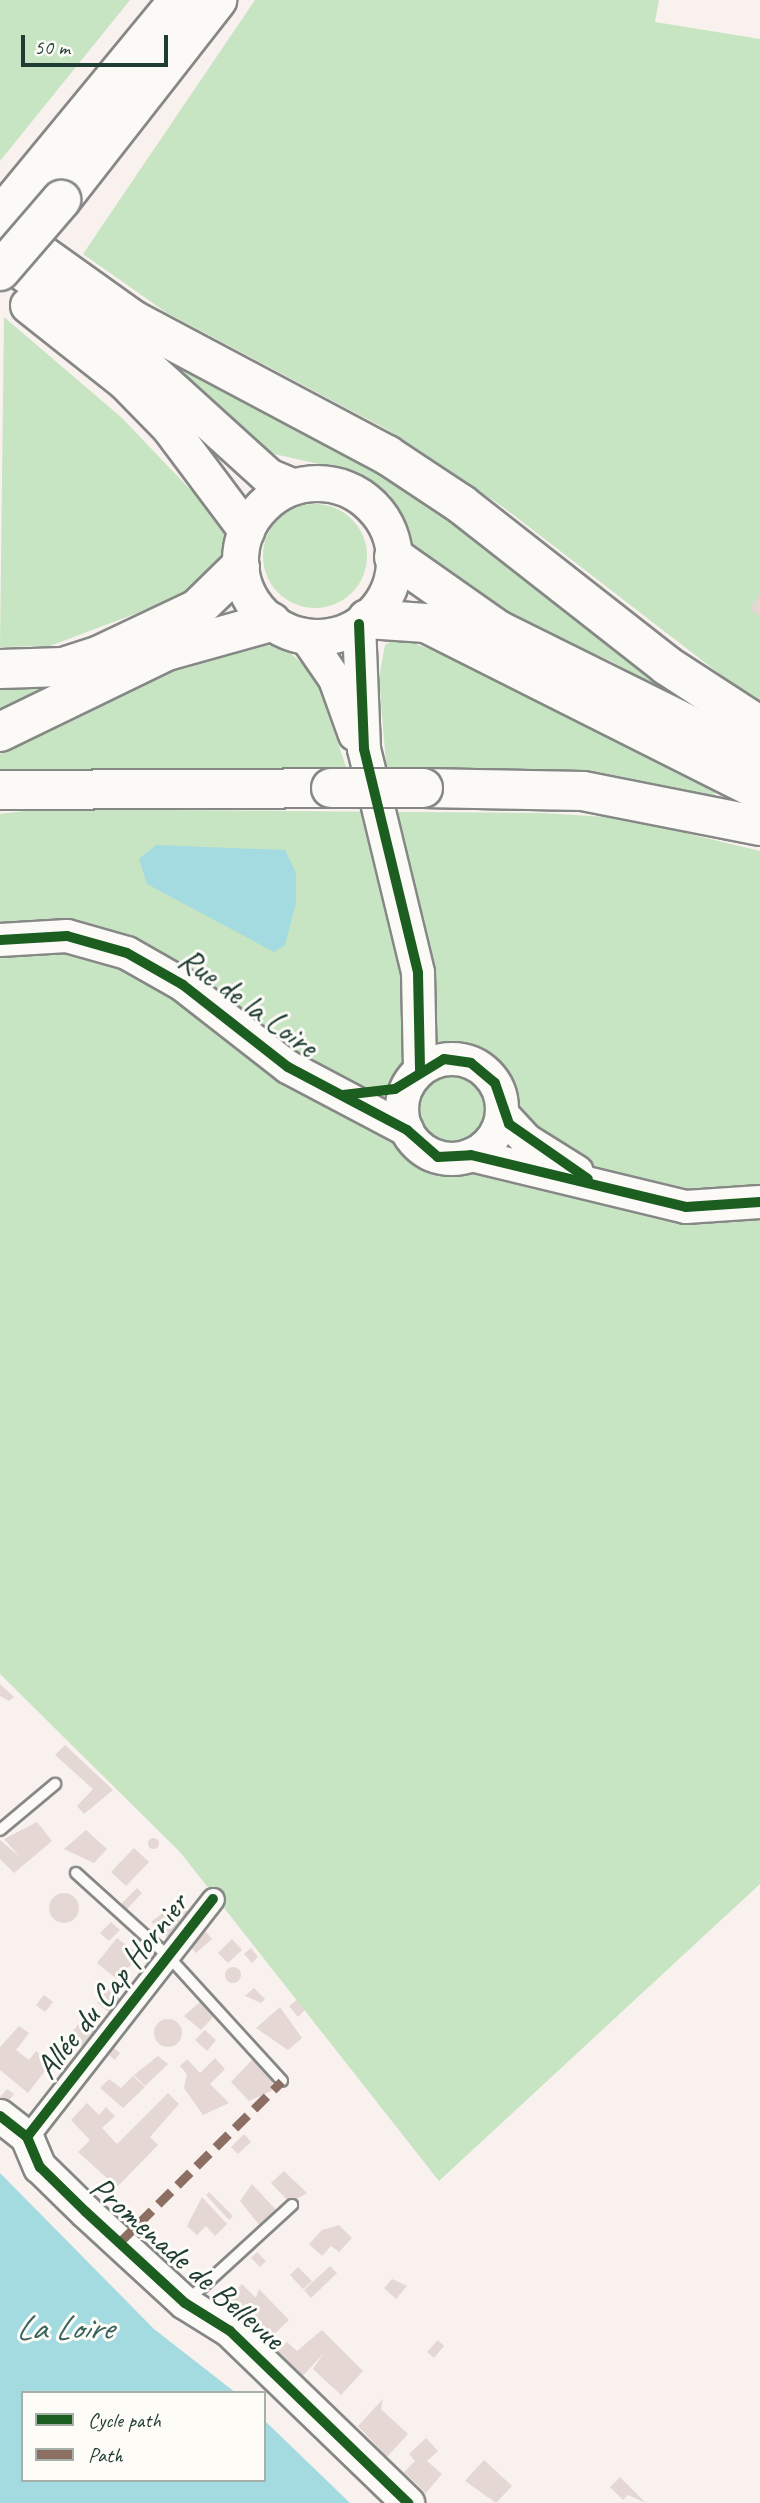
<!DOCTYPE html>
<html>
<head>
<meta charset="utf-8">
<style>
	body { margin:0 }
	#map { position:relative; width:760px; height:2503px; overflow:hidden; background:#f8f1ee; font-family:Caveat,sans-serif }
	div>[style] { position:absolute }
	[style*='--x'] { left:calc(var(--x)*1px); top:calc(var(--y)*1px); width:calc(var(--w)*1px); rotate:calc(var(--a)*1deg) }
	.green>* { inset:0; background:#c7e4c3 }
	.round { border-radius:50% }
	.water>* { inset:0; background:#a4dbe1 }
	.building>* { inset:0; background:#e4d7d4 }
	.roads { filter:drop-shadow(2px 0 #868886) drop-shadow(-2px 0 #868886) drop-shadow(0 2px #868886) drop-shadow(0 -2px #868886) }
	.lane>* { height:10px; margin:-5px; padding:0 5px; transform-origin:5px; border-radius:5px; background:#fbfaf7 }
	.street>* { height:21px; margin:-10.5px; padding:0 10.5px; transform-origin:10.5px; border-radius:10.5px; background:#fbfaf7 }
	.secondary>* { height:32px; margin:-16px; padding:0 16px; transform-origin:16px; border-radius:16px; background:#fbfaf7 }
	.secondary>.ring { margin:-16px; padding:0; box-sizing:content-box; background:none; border:32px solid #fbfaf7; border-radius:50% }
	.primary>* { height:35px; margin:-17.5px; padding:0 17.5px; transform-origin:17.5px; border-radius:17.5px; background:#fbfaf7 }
	.primary>.ring { margin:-17.5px; padding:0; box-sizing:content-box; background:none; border:35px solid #fbfaf7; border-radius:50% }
	.highway>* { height:38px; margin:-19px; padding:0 19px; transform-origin:19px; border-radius:19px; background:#fbfaf7 }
	.bridges { filter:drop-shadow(2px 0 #868886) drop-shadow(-2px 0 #868886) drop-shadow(0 2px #868886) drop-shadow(0 -2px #868886) }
	.highway-bridge>* { height:38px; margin:-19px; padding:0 19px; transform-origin:19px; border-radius:19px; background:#fbfaf7 }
	.quiet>* { height:9px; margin-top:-4.5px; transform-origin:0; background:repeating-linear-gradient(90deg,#8d6e63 0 18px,transparent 0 27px) }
	.cycleway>* { height:10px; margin:-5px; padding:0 5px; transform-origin:5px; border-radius:5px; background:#1b5e20 }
	span { translate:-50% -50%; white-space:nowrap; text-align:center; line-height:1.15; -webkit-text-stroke:6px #fdfcf7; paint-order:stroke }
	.street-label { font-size:33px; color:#1f3d34 }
	.water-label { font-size:35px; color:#37625e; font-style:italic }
	.legend { position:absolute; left:21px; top:2391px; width:245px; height:91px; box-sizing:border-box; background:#fdfcf7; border:2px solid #a4b0a9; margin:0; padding:9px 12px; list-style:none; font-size:21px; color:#1f3d34 }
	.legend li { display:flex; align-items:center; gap:14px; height:35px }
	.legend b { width:35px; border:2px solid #a4b0a9 }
	.scale { position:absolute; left:21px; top:35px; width:147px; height:32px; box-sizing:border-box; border:4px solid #1f3d34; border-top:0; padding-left:9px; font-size:21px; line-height:24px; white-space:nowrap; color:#1f3d34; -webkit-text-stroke:5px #fdfcf7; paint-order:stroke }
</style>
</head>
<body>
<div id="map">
	<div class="green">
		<i style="clip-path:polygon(0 0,130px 0,0 161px)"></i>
		<i style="clip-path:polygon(255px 0,659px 0,655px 22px,760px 39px,760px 705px,503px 507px,388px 430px,167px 313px,83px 254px)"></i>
		<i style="clip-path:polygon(4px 317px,122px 418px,225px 526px,228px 553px,198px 590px,50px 646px,0 647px)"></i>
		<i style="clip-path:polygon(150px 347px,385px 470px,718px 722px,611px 661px,481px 605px,419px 558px,390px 494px,332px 467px,261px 451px)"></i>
		<i class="round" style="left:263px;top:504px;width:104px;height:104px"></i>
		<i style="clip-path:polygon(398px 637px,499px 676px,715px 788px,715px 798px,387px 775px,379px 678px,385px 645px)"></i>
		<i style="clip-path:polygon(247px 643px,284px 647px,316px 677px,347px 770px,0 777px,0 754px,146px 680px)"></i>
		<i style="clip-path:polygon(68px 684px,0 718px,0 687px)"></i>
		<i style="clip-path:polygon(41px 809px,542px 813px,623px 818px,760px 851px,760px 1884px,439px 2181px,180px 1852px,0 1674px,0 814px)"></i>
	</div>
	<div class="water">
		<i style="clip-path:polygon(156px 845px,285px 850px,296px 873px,296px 903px,285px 945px,274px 952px,147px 884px,139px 859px)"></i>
		<i style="clip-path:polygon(0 2173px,154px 2329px,236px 2393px,23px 2393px,23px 2480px,264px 2480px,264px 2420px,350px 2503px,0 2503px)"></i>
	</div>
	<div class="building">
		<i style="clip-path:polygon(757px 597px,760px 599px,760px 616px,750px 610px)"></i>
		<i style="clip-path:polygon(0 1684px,14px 1697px,9px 1701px,0 1696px)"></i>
		<i style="clip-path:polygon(65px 1745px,113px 1790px,84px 1814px,77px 1806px,93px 1789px,55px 1755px)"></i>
		<i style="clip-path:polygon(37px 1822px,52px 1841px,14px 1873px,0 1859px,0 1840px,21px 1858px,4px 1839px)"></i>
		<i style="clip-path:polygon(86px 1830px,107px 1849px,94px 1863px,64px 1849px)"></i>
		<i class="round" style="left:147.5px;top:1837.5px;width:11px;height:11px"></i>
		<i style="clip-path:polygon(134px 1848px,149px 1862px,126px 1886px,111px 1872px)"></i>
		<i style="clip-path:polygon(137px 1888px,142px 1893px,126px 1910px,120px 1905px)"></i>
		<i class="round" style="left:49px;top:1893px;width:30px;height:30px"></i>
		<i style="clip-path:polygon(176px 1903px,189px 1912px,169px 1939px,151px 1922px)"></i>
		<i style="clip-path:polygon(111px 1922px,120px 1930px,109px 1941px,100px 1933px)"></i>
		<i style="clip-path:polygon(201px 1926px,212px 1939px,196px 1953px,184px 1940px)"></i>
		<i style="clip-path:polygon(117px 1938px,139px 1955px,118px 1980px,97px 1963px)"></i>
		<i style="clip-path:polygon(232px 1939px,242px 1950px,228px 1963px,218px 1953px)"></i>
		<i style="clip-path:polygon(251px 1948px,258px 1957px,252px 1963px,244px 1954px)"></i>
		<i class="round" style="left:225px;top:1967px;width:16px;height:16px"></i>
		<i style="clip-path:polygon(254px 1988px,265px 1999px,261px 2003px,245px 1996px)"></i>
		<i style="clip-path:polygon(108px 1989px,121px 2000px,116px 2007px,102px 1996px)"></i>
		<i style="clip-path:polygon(44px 1995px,53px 2002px,45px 2012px,36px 2005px)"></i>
		<i style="clip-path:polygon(102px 1997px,114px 2007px,109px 2012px,97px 2003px)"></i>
		<i style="clip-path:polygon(297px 2000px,305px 2010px,298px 2017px,289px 2006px)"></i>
		<i style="clip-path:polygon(200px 2002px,214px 2016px,201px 2030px,184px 2016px)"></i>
		<i style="clip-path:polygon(280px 2007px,302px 2038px,288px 2050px,256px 2028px)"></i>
		<i style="clip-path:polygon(85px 2016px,100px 2028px,83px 2049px,69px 2036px)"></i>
		<i class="round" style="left:154px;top:2019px;width:28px;height:28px"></i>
		<i style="clip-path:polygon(19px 2026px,29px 2033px,16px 2050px,29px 2060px,36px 2051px,51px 2063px,28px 2093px,0 2070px,0 2047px)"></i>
		<i style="clip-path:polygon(205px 2030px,216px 2040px,207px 2051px,195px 2040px)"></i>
		<i style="clip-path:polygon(110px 2045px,120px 2053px,115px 2060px,104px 2051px)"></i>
		<i style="clip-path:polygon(158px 2056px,168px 2064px,145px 2086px,134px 2075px)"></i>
		<i style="clip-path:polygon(215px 2058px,225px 2069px,210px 2084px,229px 2103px,203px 2115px,184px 2088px,187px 2074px,180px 2066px,187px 2059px,200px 2073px)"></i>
		<i style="clip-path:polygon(253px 2059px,272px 2079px,273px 2090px,249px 2101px,231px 2082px)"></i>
		<i style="clip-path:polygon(133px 2076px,145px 2087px,123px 2108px,100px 2088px,109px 2079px,121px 2088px)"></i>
		<i style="clip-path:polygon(7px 2089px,14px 2094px,5px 2105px,0 2097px)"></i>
		<i style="clip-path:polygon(168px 2093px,179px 2104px,150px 2137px,158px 2145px,117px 2187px,78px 2152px,90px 2140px,71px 2120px,87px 2103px,99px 2115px,106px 2107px,115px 2116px,102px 2128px,117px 2144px)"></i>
		<i style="clip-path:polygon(244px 2134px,251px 2142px,238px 2154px,231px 2147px)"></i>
		<i style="clip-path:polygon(284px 2171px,307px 2193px,290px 2203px,271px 2183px)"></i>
		<i style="clip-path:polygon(252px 2184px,276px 2210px,260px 2226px,240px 2201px)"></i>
		<i style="clip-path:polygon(209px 2192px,233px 2216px,229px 2220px,206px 2195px)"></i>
		<i style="clip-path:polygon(202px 2197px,227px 2224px,215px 2236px,206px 2226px,197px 2235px,187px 2226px)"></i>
		<i style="clip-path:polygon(339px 2225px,352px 2238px,339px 2252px,331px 2246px,322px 2256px,309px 2244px,322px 2230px)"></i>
		<i style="clip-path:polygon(257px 2252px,266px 2261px,260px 2267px,251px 2258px)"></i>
		<i style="clip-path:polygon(330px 2266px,337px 2273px,311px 2298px,304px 2290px)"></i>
		<i style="clip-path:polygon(298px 2267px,312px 2281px,303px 2289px,290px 2275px)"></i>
		<i style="clip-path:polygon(392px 2279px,407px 2286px,396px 2299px,384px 2288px)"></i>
		<i style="clip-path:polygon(242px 2284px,256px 2298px,259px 2289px,289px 2320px,270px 2338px,228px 2298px)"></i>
		<i style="clip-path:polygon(322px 2330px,363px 2371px,341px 2395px,313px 2369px,324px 2353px,300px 2379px,274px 2355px,287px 2342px,297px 2351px)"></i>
		<i style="clip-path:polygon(438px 2340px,444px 2346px,434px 2358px,427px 2352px)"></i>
		<i style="clip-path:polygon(383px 2399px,381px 2409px,408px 2434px,387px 2457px,358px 2426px)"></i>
		<i style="clip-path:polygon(426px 2438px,438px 2451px,427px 2461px,442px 2474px,426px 2493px,404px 2472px,415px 2461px,409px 2454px)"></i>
		<i style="clip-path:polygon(484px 2460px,512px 2486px,496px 2503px,465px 2481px)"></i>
		<i style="clip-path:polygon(620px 2477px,646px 2503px,628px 2495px,623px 2500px,610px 2487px)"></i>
	</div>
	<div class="roads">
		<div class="lane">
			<i style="--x:0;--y:1830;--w:72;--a:-39.9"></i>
			<i style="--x:76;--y:1873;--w:124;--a:42.1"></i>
			<i style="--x:168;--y:1956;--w:169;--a:47.6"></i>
			<i style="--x:188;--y:2300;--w:141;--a:-42.4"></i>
		</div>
		<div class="street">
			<i style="--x:27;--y:2137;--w:302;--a:-52"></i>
		</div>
		<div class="secondary">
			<i style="--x:359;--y:624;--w:125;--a:87.7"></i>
			<i style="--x:364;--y:749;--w:230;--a:76.4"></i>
			<i style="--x:418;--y:973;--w:97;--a:88.8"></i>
			<i style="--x:306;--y:637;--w:51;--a:55.4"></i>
			<i style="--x:335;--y:679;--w:59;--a:70.3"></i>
			<i style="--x:0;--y:940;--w:67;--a:-3.4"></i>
			<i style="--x:67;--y:936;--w:62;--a:15.8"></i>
			<i style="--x:127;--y:953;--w:64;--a:29.7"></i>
			<i style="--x:183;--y:985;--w:133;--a:38"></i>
			<i style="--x:288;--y:1067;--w:135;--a:27.9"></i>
			<i class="ring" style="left:402px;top:1059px;width:68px;height:68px"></i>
			<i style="--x:502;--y:1114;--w:35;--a:47"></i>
			<i style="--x:526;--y:1140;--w:60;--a:32.1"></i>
			<i style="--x:471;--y:1155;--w:221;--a:13.6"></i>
			<i style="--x:686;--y:1207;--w:74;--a:-3.9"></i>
			<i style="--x:0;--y:2116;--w:34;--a:38"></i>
			<i style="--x:27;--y:2137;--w:33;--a:67"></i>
			<i style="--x:40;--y:2167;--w:64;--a:44.4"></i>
			<i style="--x:86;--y:2212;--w:134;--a:42.6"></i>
			<i style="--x:185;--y:2303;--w:53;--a:31.9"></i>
			<i style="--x:230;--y:2331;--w:248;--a:44"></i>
		</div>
		<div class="primary">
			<i style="--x:0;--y:256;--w:160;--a:36.1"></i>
			<i style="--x:129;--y:350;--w:188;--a:42.2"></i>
			<i style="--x:268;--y:476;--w:26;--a:23"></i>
			<i style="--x:28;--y:305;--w:124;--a:38.4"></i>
			<i style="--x:125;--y:382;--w:63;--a:45.6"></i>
			<i style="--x:169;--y:427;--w:129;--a:53.2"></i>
			<i class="ring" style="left:240px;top:483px;width:119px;height:119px"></i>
		</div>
		<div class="highway">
			<i style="--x:61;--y:200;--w:254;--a:-52"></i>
			<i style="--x:0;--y:217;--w:281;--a:-50.5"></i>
			<i style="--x:0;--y:225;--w:163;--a:35.5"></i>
			<i style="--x:133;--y:320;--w:288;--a:28"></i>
			<i style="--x:387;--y:455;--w:89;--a:33.5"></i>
			<i style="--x:461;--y:504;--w:261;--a:38.1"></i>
			<i style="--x:666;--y:665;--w:112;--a:33"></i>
			<i style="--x:394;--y:557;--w:127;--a:35.1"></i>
			<i style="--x:498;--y:630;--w:292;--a:26.4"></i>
			<i style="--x:367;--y:619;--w:59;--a:3.9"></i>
			<i style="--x:426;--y:623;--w:374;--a:26.7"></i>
			<i style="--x:0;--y:669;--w:63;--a:-1.8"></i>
			<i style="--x:63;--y:667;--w:39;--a:-18"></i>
			<i style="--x:100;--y:655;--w:107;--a:-25.4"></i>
			<i style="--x:197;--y:609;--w:60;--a:-44.3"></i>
			<i style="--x:0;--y:732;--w:186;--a:-25.9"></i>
			<i style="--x:167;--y:651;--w:108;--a:-15.6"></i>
			<i style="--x:423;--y:788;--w:160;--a:1.1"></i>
			<i style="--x:583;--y:791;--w:180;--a:11.2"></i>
			<i style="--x:0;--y:790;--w:331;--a:-0.3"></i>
		</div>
	</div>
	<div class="bridges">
		<div class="highway-bridge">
			<i style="--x:0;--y:271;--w:94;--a:-49.3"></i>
			<i style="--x:331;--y:788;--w:92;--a:0"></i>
		</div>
	</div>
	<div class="quiet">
		<i style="--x:120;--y:2242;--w:228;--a:-44.8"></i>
	</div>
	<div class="cycleway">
		<i style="--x:359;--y:624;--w:125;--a:87.7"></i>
		<i style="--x:364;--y:749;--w:230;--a:76.4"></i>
		<i style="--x:418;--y:973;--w:97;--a:88.8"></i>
		<i style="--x:0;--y:940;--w:67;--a:-3.4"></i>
		<i style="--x:67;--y:936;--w:62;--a:15.8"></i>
		<i style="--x:127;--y:953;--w:64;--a:29.7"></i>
		<i style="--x:183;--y:985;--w:133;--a:38"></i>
		<i style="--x:288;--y:1067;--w:135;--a:27.9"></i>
		<i style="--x:407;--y:1130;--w:41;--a:41.1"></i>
		<i style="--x:438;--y:1157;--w:33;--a:-3"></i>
		<i style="--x:471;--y:1155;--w:221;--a:13.6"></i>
		<i style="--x:686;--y:1207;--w:74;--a:-3.9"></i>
		<i style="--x:343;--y:1095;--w:52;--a:-6.6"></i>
		<i style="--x:395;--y:1089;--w:57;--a:-31.5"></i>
		<i style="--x:444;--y:1059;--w:27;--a:8"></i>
		<i style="--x:471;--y:1063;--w:31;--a:40"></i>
		<i style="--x:495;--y:1083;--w:43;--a:71.1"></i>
		<i style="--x:509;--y:1124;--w:96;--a:34.8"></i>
		<i style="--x:0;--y:2116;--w:34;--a:38"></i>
		<i style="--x:27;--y:2137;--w:33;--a:67"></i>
		<i style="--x:40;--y:2167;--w:64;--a:44.4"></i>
		<i style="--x:86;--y:2212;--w:134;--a:42.6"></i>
		<i style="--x:185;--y:2303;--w:53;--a:31.9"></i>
		<i style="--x:230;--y:2331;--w:248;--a:44"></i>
		<i style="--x:27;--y:2137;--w:302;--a:-52"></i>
	</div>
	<div class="street-label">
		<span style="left:248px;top:1003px;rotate:36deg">Rue de la Loire</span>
		<span style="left:112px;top:1986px;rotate:-52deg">Allée du Cap Hornier</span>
		<span style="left:187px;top:2263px;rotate:41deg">Promenade de Bellevue</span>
	</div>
	<div class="water-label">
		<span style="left:64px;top:2328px">La Loire</span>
	</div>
	<ul class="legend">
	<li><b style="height:9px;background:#1b5e20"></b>Cycle path</li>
	<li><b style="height:9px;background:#8d6e63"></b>Path</li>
	</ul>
	<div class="scale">50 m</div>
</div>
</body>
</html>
